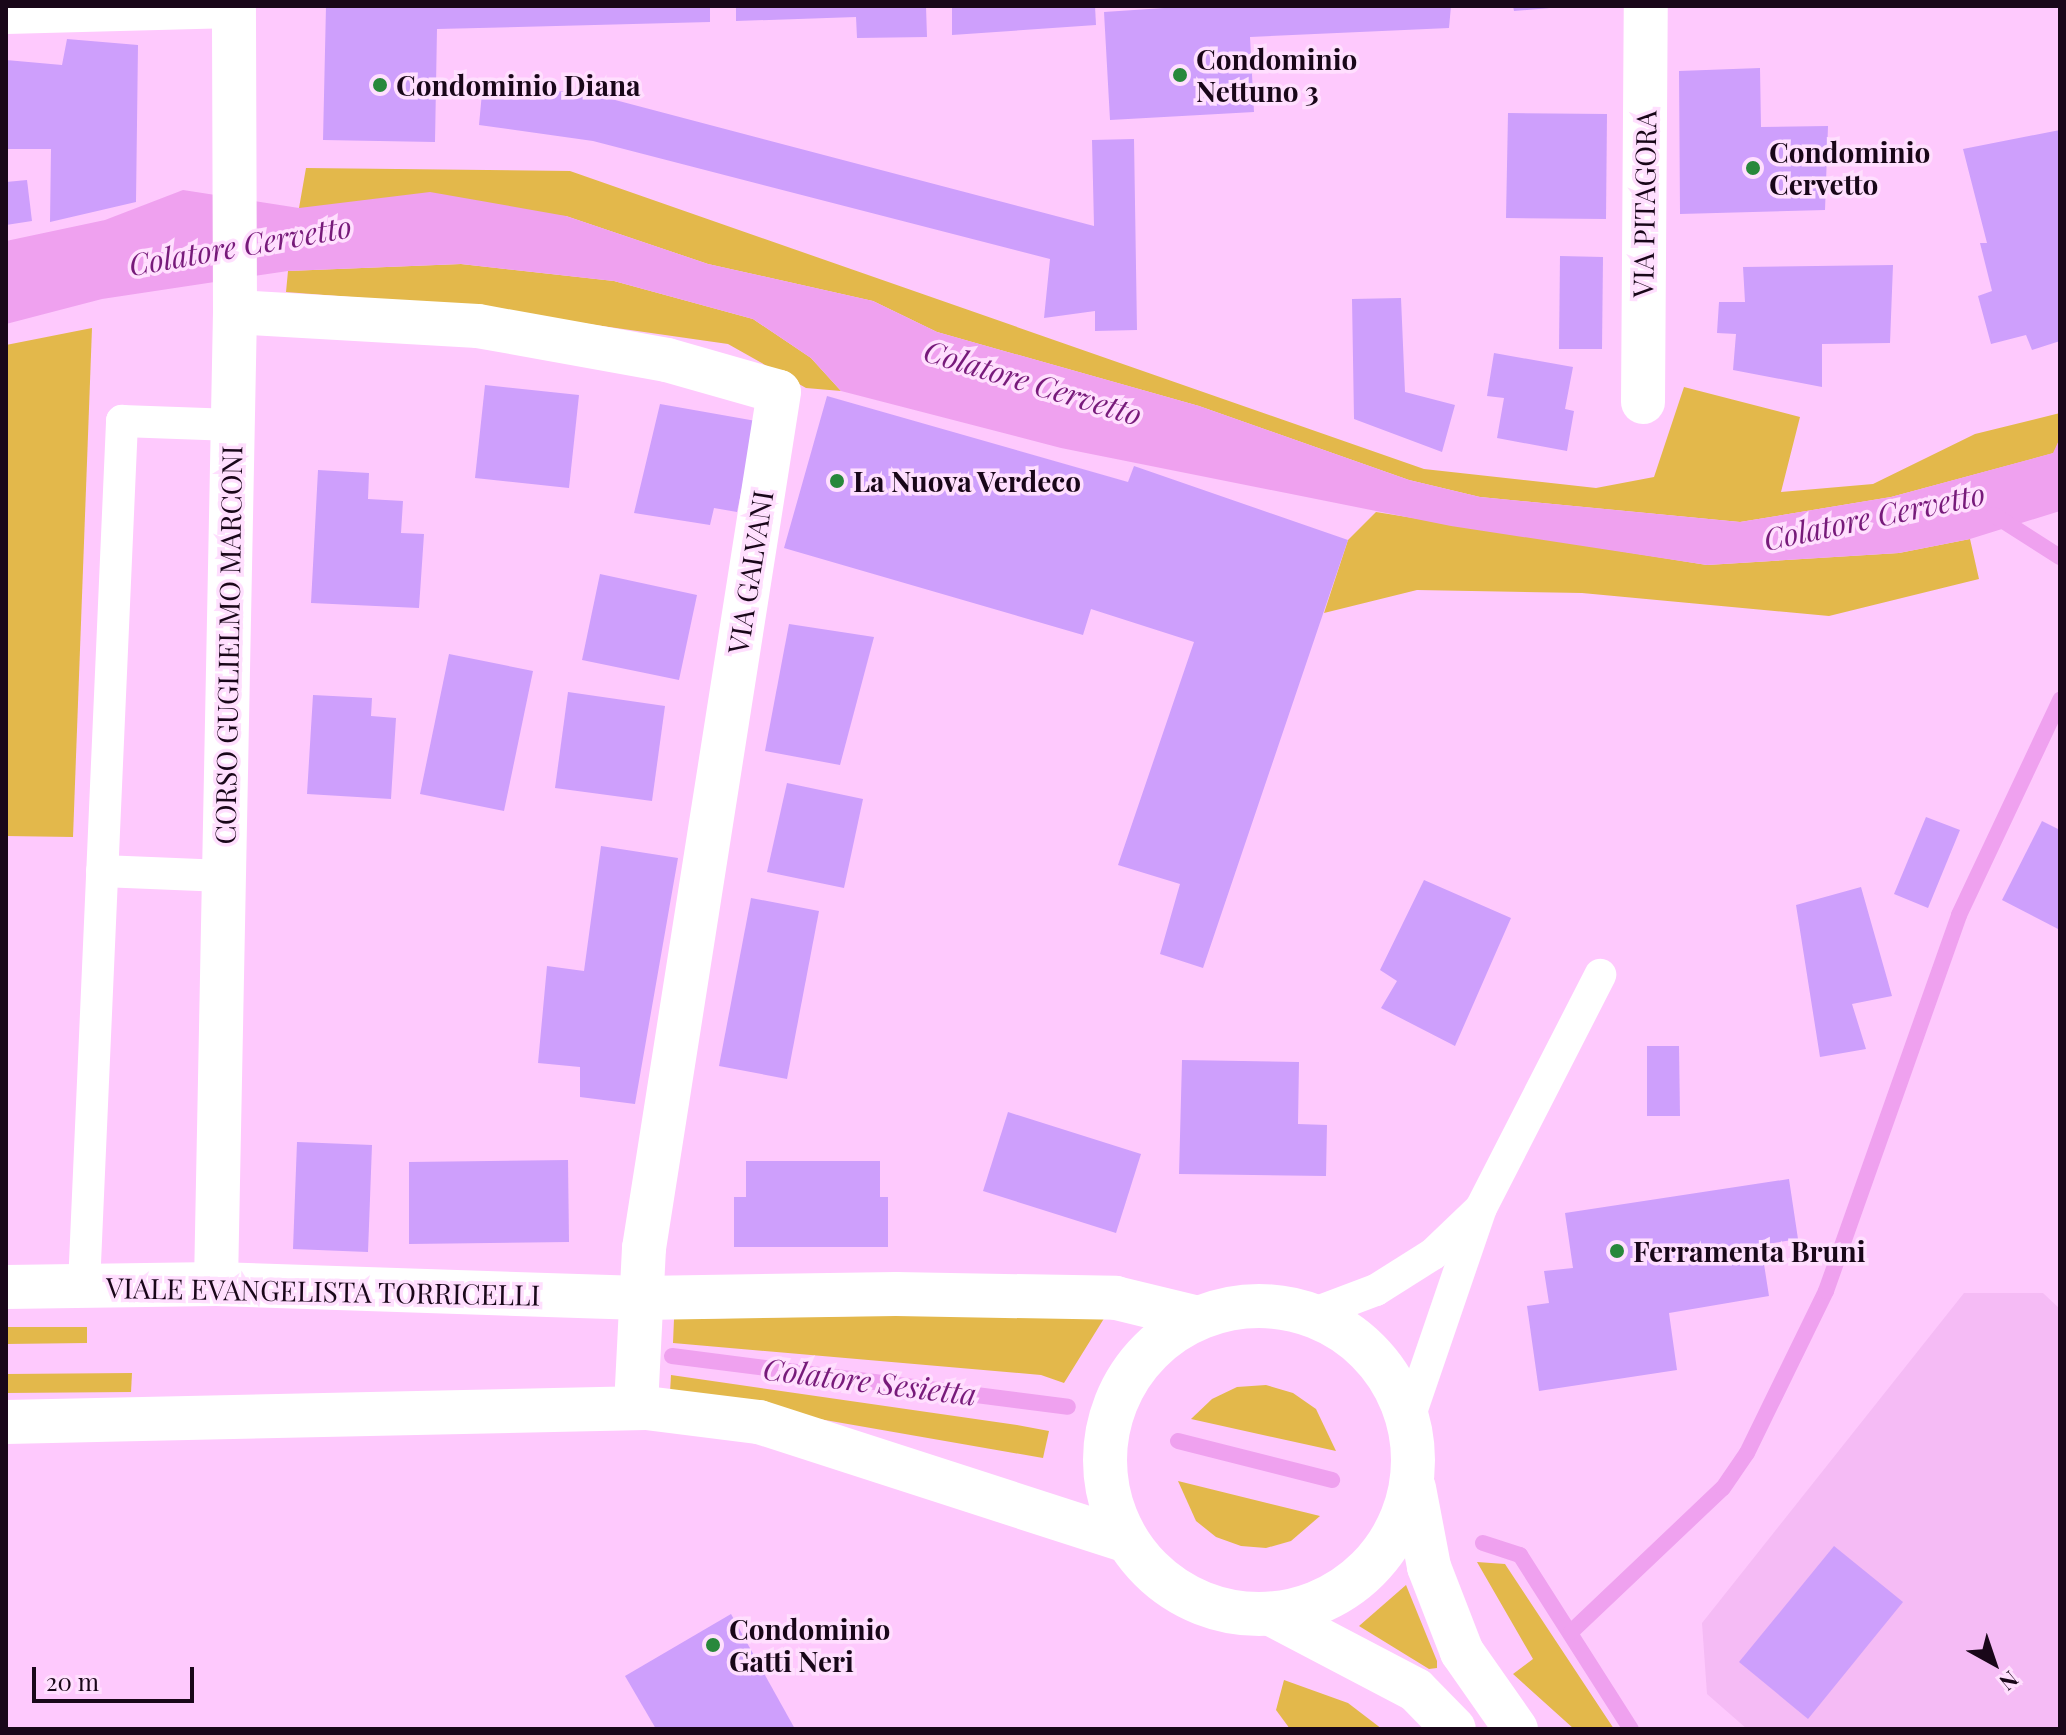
<!DOCTYPE html>
<html>
<head>
<meta charset="utf-8">
<style>
	body { margin:0 }
	#map { position:relative; width:2066px; height:1735px; overflow:hidden; background:#fec9fd; font-family:"Playfair Display",serif }
	div>[style] { position:absolute }
	[style*='--x'] { left:calc(var(--x)*1px); top:calc(var(--y)*1px); width:calc(var(--w)*1px); rotate:calc(var(--a)*1deg) }
	.built>* { inset:0; background:#f5bbf5 }
	.green>* { inset:0; background:#e3b84b }
	.water>* { inset:0; background:#efa1ef }
	.stream>* { height:16px; margin:-8px; padding:0 8px; transform-origin:8px; border-radius:8px; background:#efa1ef }
	.building>* { inset:0; background:#ce9ffc }
	.service>* { height:32px; margin:-16px; padding:0 16px; transform-origin:16px; border-radius:16px; background:#fff }
	.minor>* { height:44px; margin:-22px; padding:0 22px; transform-origin:22px; border-radius:22px; background:#fff }
	.tertiary>* { height:44px; margin:-22px; padding:0 22px; transform-origin:22px; border-radius:22px; background:#fff }
	.tertiary>.ring { margin:-22px; padding:0; box-sizing:content-box; background:none; border:44px solid #fff; border-radius:50% }
	.dots>* { width:22px; height:22px; translate:-50% -50%; box-sizing:border-box; border:4px solid #ffdffe; border-radius:50% }
	span { translate:-50% -50%; white-space:nowrap; text-align:center; line-height:1.15; -webkit-text-stroke:7px #ffdffe; paint-order:stroke }
	.poi-label { font-size:28px; color:#190719; font-weight:700 }
	.left { translate:0 -50%; text-align:left }
	.street-label { font-size:28px; color:#190719 }
	.water-label { font-size:30px; color:#771a7a; font-style:italic }
	.frame { position:absolute; inset:0; border:8px solid #190719; pointer-events:none }
	.north { position:absolute; left:1954px; top:1623px; width:80px; height:80px; -webkit-text-stroke:6px #ffdffe; paint-order:stroke; rotate:140deg; font-size:22px; font-weight:700; line-height:32px; text-align:center; color:#190719 }
	.north::after { content:''; display:block; margin:auto; width:28px; height:36px; background:#190719; clip-path:polygon(50% 0,100% 100%,50% 72%,0 100%) }
	.scale { position:absolute; left:32px; top:1667px; width:162px; height:36px; box-sizing:border-box; border:4px solid #190719; border-top:0; padding-left:10px; font-size:24px; line-height:28px; white-space:nowrap; color:#190719; -webkit-text-stroke:6px #ffdffe; paint-order:stroke }
</style>
</head>
<body>
<div id="map">
	<div class="built">
		<i style="clip-path:polygon(1964px 1293px,2043px 1293px,2060px 1309px,2060px 1729px,1747px 1729px,1707px 1694px,1702px 1623px)"></i>
	</div>
	<div class="green">
		<i style="clip-path:polygon(306px 168px,570px 171px,1424px 469px,1596px 488px,1654px 477px,1684px 387px,1800px 417px,1781px 492px,1873px 484px,1975px 434px,2060px 413px,2060px 438px,2054px 453px,1891px 497px,1740px 522px,1480px 497px,1409px 480px,1199px 406px,937px 332px,873px 301px,708px 264px,566px 216px,299px 208px)"></i>
		<i style="clip-path:polygon(461px 264px,614px 281px,753px 319px,811px 358px,841px 391px,806px 388px,728px 344px,455px 305px,286px 292px,288px 271px)"></i>
		<i style="clip-path:polygon(92px 328px,73px 837px,6px 836px,6px 345px)"></i>
		<i style="clip-path:polygon(1376px 512px,1707px 565px,1899px 553px,1970px 539px,1979px 579px,1829px 616px,1582px 593px,1417px 590px,1324px 613px,1348px 540px)"></i>
		<i style="clip-path:polygon(1108px 1312px,1064px 1383px,1041px 1375px,673px 1343px,674px 1319px)"></i>
		<i style="clip-path:polygon(6px 1327px,87px 1327px,87px 1343px,6px 1344px)"></i>
		<i style="clip-path:polygon(132px 1373px,131px 1392px,6px 1393px,6px 1374px)"></i>
		<i style="clip-path:polygon(671px 1375px,1017px 1425px,1049px 1431px,1043px 1458px,670px 1393px)"></i>
		<i style="clip-path:polygon(1266px 1385px,1293px 1393px,1316px 1409px,1336px 1451px,1191px 1419px,1212px 1399px,1237px 1387px)"></i>
		<i style="clip-path:polygon(1178px 1481px,1320px 1516px,1291px 1541px,1266px 1548px,1241px 1546px,1216px 1537px,1196px 1521px)"></i>
		<i style="clip-path:polygon(1477px 1562px,1505px 1564px,1614px 1729px,1574px 1729px,1513px 1674px,1533px 1659px)"></i>
		<i style="clip-path:polygon(1406px 1585px,1437px 1661px,1437px 1668px,1429px 1669px,1359px 1626px)"></i>
		<i style="clip-path:polygon(1284px 1680px,1348px 1703px,1382px 1729px,1290px 1729px,1276px 1710px)"></i>
	</div>
	<div class="water">
		<i style="clip-path:polygon(183px 190px,299px 208px,430px 192px,566px 216px,708px 264px,873px 301px,937px 332px,1199px 406px,1409px 480px,1480px 497px,1740px 522px,1891px 497px,2053px 453px,2060px 438px,2060px 511px,1970px 539px,1899px 553px,1707px 565px,1451px 526px,1061px 448px,841px 391px,811px 358px,753px 319px,614px 281px,461px 264px,288px 271px,102px 299px,6px 324px,6px 241px,105px 220px)"></i>
	</div>
	<div class="stream">
		<i style="--x:1994;--y:515;--w:78;--a:32.5"></i>
		<i style="--x:672;--y:1356;--w:399;--a:7.3"></i>
		<i style="--x:1178;--y:1441;--w:159;--a:14.2"></i>
		<i style="--x:1483;--y:1543;--w:39;--a:18"></i>
		<i style="--x:1520;--y:1555;--w:206;--a:57.5"></i>
		<i style="--x:1571;--y:1632;--w:209;--a:-43.5"></i>
		<i style="--x:1723;--y:1488;--w:42;--a:-55.6"></i>
		<i style="--x:1747;--y:1453;--w:180;--a:-64"></i>
		<i style="--x:1826;--y:1291;--w:399;--a:-70.5"></i>
		<i style="--x:1959;--y:915;--w:238;--a:-64.8"></i>
	</div>
	<div class="building">
		<i style="clip-path:polygon(326px 6px,710px 6px,710px 22px,437px 29px,435px 142px,323px 140px)"></i>
		<i style="clip-path:polygon(736px 6px,926px 6px,927px 37px,857px 38px,856px 17px,736px 21px)"></i>
		<i style="clip-path:polygon(952px 6px,1095px 6px,1096px 25px,952px 35px)"></i>
		<i style="clip-path:polygon(1194px 6px,1451px 6px,1449px 28px,1250px 37px,1254px 112px,1110px 120px,1104px 12px)"></i>
		<i style="clip-path:polygon(1513px 6px,1550px 6px,1550px 8px,1514px 11px)"></i>
		<i style="clip-path:polygon(67px 39px,138px 45px,136px 202px,50px 222px,51px 149px,6px 149px,6px 60px,62px 65px)"></i>
		<i style="clip-path:polygon(1760px 68px,1761px 127px,1828px 126px,1825px 210px,1680px 214px,1679px 71px)"></i>
		<i style="clip-path:polygon(483px 82px,600px 96px,1094px 226px,1092px 140px,1134px 139px,1137px 330px,1095px 331px,1095px 311px,1044px 318px,1050px 259px,593px 141px,479px 125px)"></i>
		<i style="clip-path:polygon(1508px 113px,1607px 114px,1606px 219px,1506px 218px)"></i>
		<i style="clip-path:polygon(2060px 130px,2060px 341px,2032px 350px,2026px 335px,1991px 344px,1978px 296px,1992px 291px,1980px 243px,1987px 243px,1963px 149px)"></i>
		<i style="clip-path:polygon(27px 180px,32px 221px,6px 225px,6px 182px)"></i>
		<i style="clip-path:polygon(1560px 256px,1603px 257px,1602px 349px,1559px 349px)"></i>
		<i style="clip-path:polygon(1893px 265px,1890px 343px,1822px 344px,1822px 387px,1733px 370px,1736px 334px,1717px 333px,1719px 302px,1745px 302px,1743px 267px)"></i>
		<i style="clip-path:polygon(1401px 298px,1405px 392px,1455px 405px,1442px 452px,1354px 419px,1352px 299px)"></i>
		<i style="clip-path:polygon(1494px 353px,1573px 367px,1565px 409px,1574px 411px,1567px 451px,1497px 438px,1504px 398px,1487px 396px)"></i>
		<i style="clip-path:polygon(485px 385px,579px 395px,569px 488px,475px 478px)"></i>
		<i style="clip-path:polygon(827px 396px,1128px 482px,1134px 466px,1348px 540px,1203px 968px,1160px 954px,1180px 884px,1118px 865px,1194px 642px,1091px 609px,1083px 635px,784px 548px)"></i>
		<i style="clip-path:polygon(660px 404px,756px 421px,737px 512px,714px 508px,710px 525px,634px 513px)"></i>
		<i style="clip-path:polygon(318px 470px,369px 473px,368px 499px,403px 501px,401px 533px,424px 534px,419px 608px,311px 603px)"></i>
		<i style="clip-path:polygon(600px 574px,697px 595px,679px 680px,582px 660px)"></i>
		<i style="clip-path:polygon(789px 624px,874px 637px,840px 765px,765px 751px)"></i>
		<i style="clip-path:polygon(449px 654px,533px 671px,504px 811px,420px 794px)"></i>
		<i style="clip-path:polygon(568px 692px,665px 706px,652px 801px,555px 788px)"></i>
		<i style="clip-path:polygon(313px 695px,372px 698px,371px 716px,396px 718px,391px 799px,307px 794px)"></i>
		<i style="clip-path:polygon(787px 783px,863px 799px,844px 888px,767px 872px)"></i>
		<i style="clip-path:polygon(1926px 817px,1960px 830px,1928px 908px,1894px 894px)"></i>
		<i style="clip-path:polygon(2042px 821px,2060px 830px,2060px 930px,2002px 900px)"></i>
		<i style="clip-path:polygon(601px 846px,678px 858px,635px 1104px,580px 1097px,580px 1067px,538px 1063px,547px 966px,584px 971px)"></i>
		<i style="clip-path:polygon(1424px 880px,1511px 918px,1455px 1046px,1381px 1008px,1397px 981px,1380px 970px)"></i>
		<i style="clip-path:polygon(1861px 887px,1892px 996px,1852px 1004px,1866px 1049px,1820px 1057px,1796px 905px)"></i>
		<i style="clip-path:polygon(751px 898px,819px 911px,787px 1079px,719px 1066px)"></i>
		<i style="clip-path:polygon(1647px 1046px,1679px 1046px,1680px 1116px,1647px 1116px)"></i>
		<i style="clip-path:polygon(1182px 1060px,1299px 1062px,1298px 1124px,1327px 1125px,1326px 1176px,1179px 1174px)"></i>
		<i style="clip-path:polygon(1008px 1112px,1141px 1154px,1116px 1233px,983px 1191px)"></i>
		<i style="clip-path:polygon(297px 1142px,372px 1145px,368px 1252px,293px 1249px)"></i>
		<i style="clip-path:polygon(568px 1160px,569px 1242px,409px 1244px,409px 1162px)"></i>
		<i style="clip-path:polygon(746px 1161px,880px 1161px,880px 1197px,888px 1197px,888px 1247px,734px 1247px,734px 1197px,746px 1197px)"></i>
		<i style="clip-path:polygon(1789px 1179px,1798px 1239px,1761px 1245px,1769px 1296px,1669px 1313px,1677px 1370px,1539px 1391px,1527px 1306px,1549px 1303px,1544px 1271px,1573px 1268px,1565px 1213px)"></i>
		<i style="clip-path:polygon(1834px 1546px,1903px 1602px,1808px 1719px,1739px 1662px)"></i>
		<i style="clip-path:polygon(731px 1614px,795px 1729px,656px 1729px,625px 1676px)"></i>
	</div>
	<div class="service">
		<i style="--x:102;--y:871;--w:122;--a:2.3"></i>
		<i style="--x:84;--y:1286;--w:866;--a:-87.48"></i>
		<i style="--x:122;--y:421;--w:111;--a:2.1"></i>
		<i style="--x:1312;--y:1314;--w:68;--a:-20.6"></i>
		<i style="--x:1376;--y:1290;--w:67;--a:-32.3"></i>
		<i style="--x:1433;--y:1254;--w:64;--a:-43.7"></i>
		<i style="--x:1409;--y:1418;--w:222;--a:-71.1"></i>
		<i style="--x:1481;--y:1208;--w:262;--a:-62.9"></i>
	</div>
	<div class="minor">
		<i style="--x:6;--y:12;--w:228;--a:-1.5"></i>
		<i style="--x:235;--y:312;--w:243;--a:3.3"></i>
		<i style="--x:478;--y:326;--w:192;--a:10.2"></i>
		<i style="--x:667;--y:360;--w:116;--a:15.9"></i>
		<i style="--x:779;--y:392;--w:867;--a:98.96"></i>
		<i style="--x:644;--y:1248;--w:160;--a:92.9"></i>
		<i style="--x:1643;--y:402;--w:396;--a:-89.6"></i>
	</div>
	<div class="tertiary">
		<i style="--x:216;--y:1284;--w:972;--a:-88.88"></i>
		<i style="--x:235;--y:312;--w:306;--a:-90.2"></i>
		<i style="--x:6;--y:1287;--w:210;--a:-0.8"></i>
		<i style="--x:216;--y:1284;--w:425;--a:1.9"></i>
		<i style="--x:641;--y:1298;--w:255;--a:-0.9"></i>
		<i style="--x:896;--y:1294;--w:220;--a:1"></i>
		<i style="--x:1116;--y:1298;--w:84;--a:13.7"></i>
		<i class="ring" style="left:1105px;top:1306px;width:264px;height:264px"></i>
		<i style="--x:6;--y:1422;--w:640;--a:-1.25"></i>
		<i style="--x:646;--y:1408;--w:114;--a:7.1"></i>
		<i style="--x:759;--y:1422;--w:385;--a:17.9"></i>
		<i style="--x:1414;--y:1488;--w:80;--a:79.2"></i>
		<i style="--x:1429;--y:1567;--w:91;--a:68.8"></i>
		<i style="--x:1462;--y:1652;--w:94;--a:55"></i>
		<i style="--x:1273;--y:1615;--w:161;--a:27.7"></i>
		<i style="--x:1416;--y:1690;--w:54;--a:45.7"></i>
	</div>
	<div class="dots">
		<i style="left:1180px;top:75px;background:#28883b"></i>
		<i style="left:380px;top:85px;background:#28883b"></i>
		<i style="left:1753px;top:168px;background:#28883b"></i>
		<i style="left:837px;top:481px;background:#28883b"></i>
		<i style="left:1617px;top:1251px;background:#28883b"></i>
		<i style="left:713px;top:1645px;background:#28883b"></i>
	</div>
	<div class="poi-label">
		<span class="left" style="left:1196px;top:75px">Condominio<br>Nettuno 3</span>
		<span class="left" style="left:396px;top:85px">Condominio Diana</span>
		<span class="left" style="left:1769px;top:168px">Condominio<br>Cervetto</span>
		<span class="left" style="left:853px;top:481px">La Nuova Verdeco</span>
		<span class="left" style="left:1633px;top:1251px">Ferramenta Bruni</span>
		<span class="left" style="left:729px;top:1645px">Condominio<br>Gatti Neri</span>
	</div>
	<div class="street-label">
		<span style="left:1644px;top:204px;rotate:-89deg">VIA PITAGORA</span>
		<span style="left:750px;top:572px;rotate:-81deg">VIA GALVANI</span>
		<span style="left:228px;top:645px;rotate:-89deg">CORSO GUGLIELMO MARCONI</span>
		<span style="left:323px;top:1291px;rotate:1deg">VIALE EVANGELISTA TORRICELLI</span>
	</div>
	<div class="water-label">
		<span style="left:240px;top:245px;rotate:-10deg">Colatore Cervetto</span>
		<span style="left:1033px;top:382px;rotate:17deg">Colatore Cervetto</span>
		<span style="left:1874px;top:516px;rotate:-12deg">Colatore Cervetto</span>
		<span style="left:870px;top:1381px;rotate:7deg">Colatore Sesietta</span>
	</div>
	<div class="frame"></div>
	<div class="north">N</div>
	<div class="scale">20 m</div>
</div>
</body>
</html>
